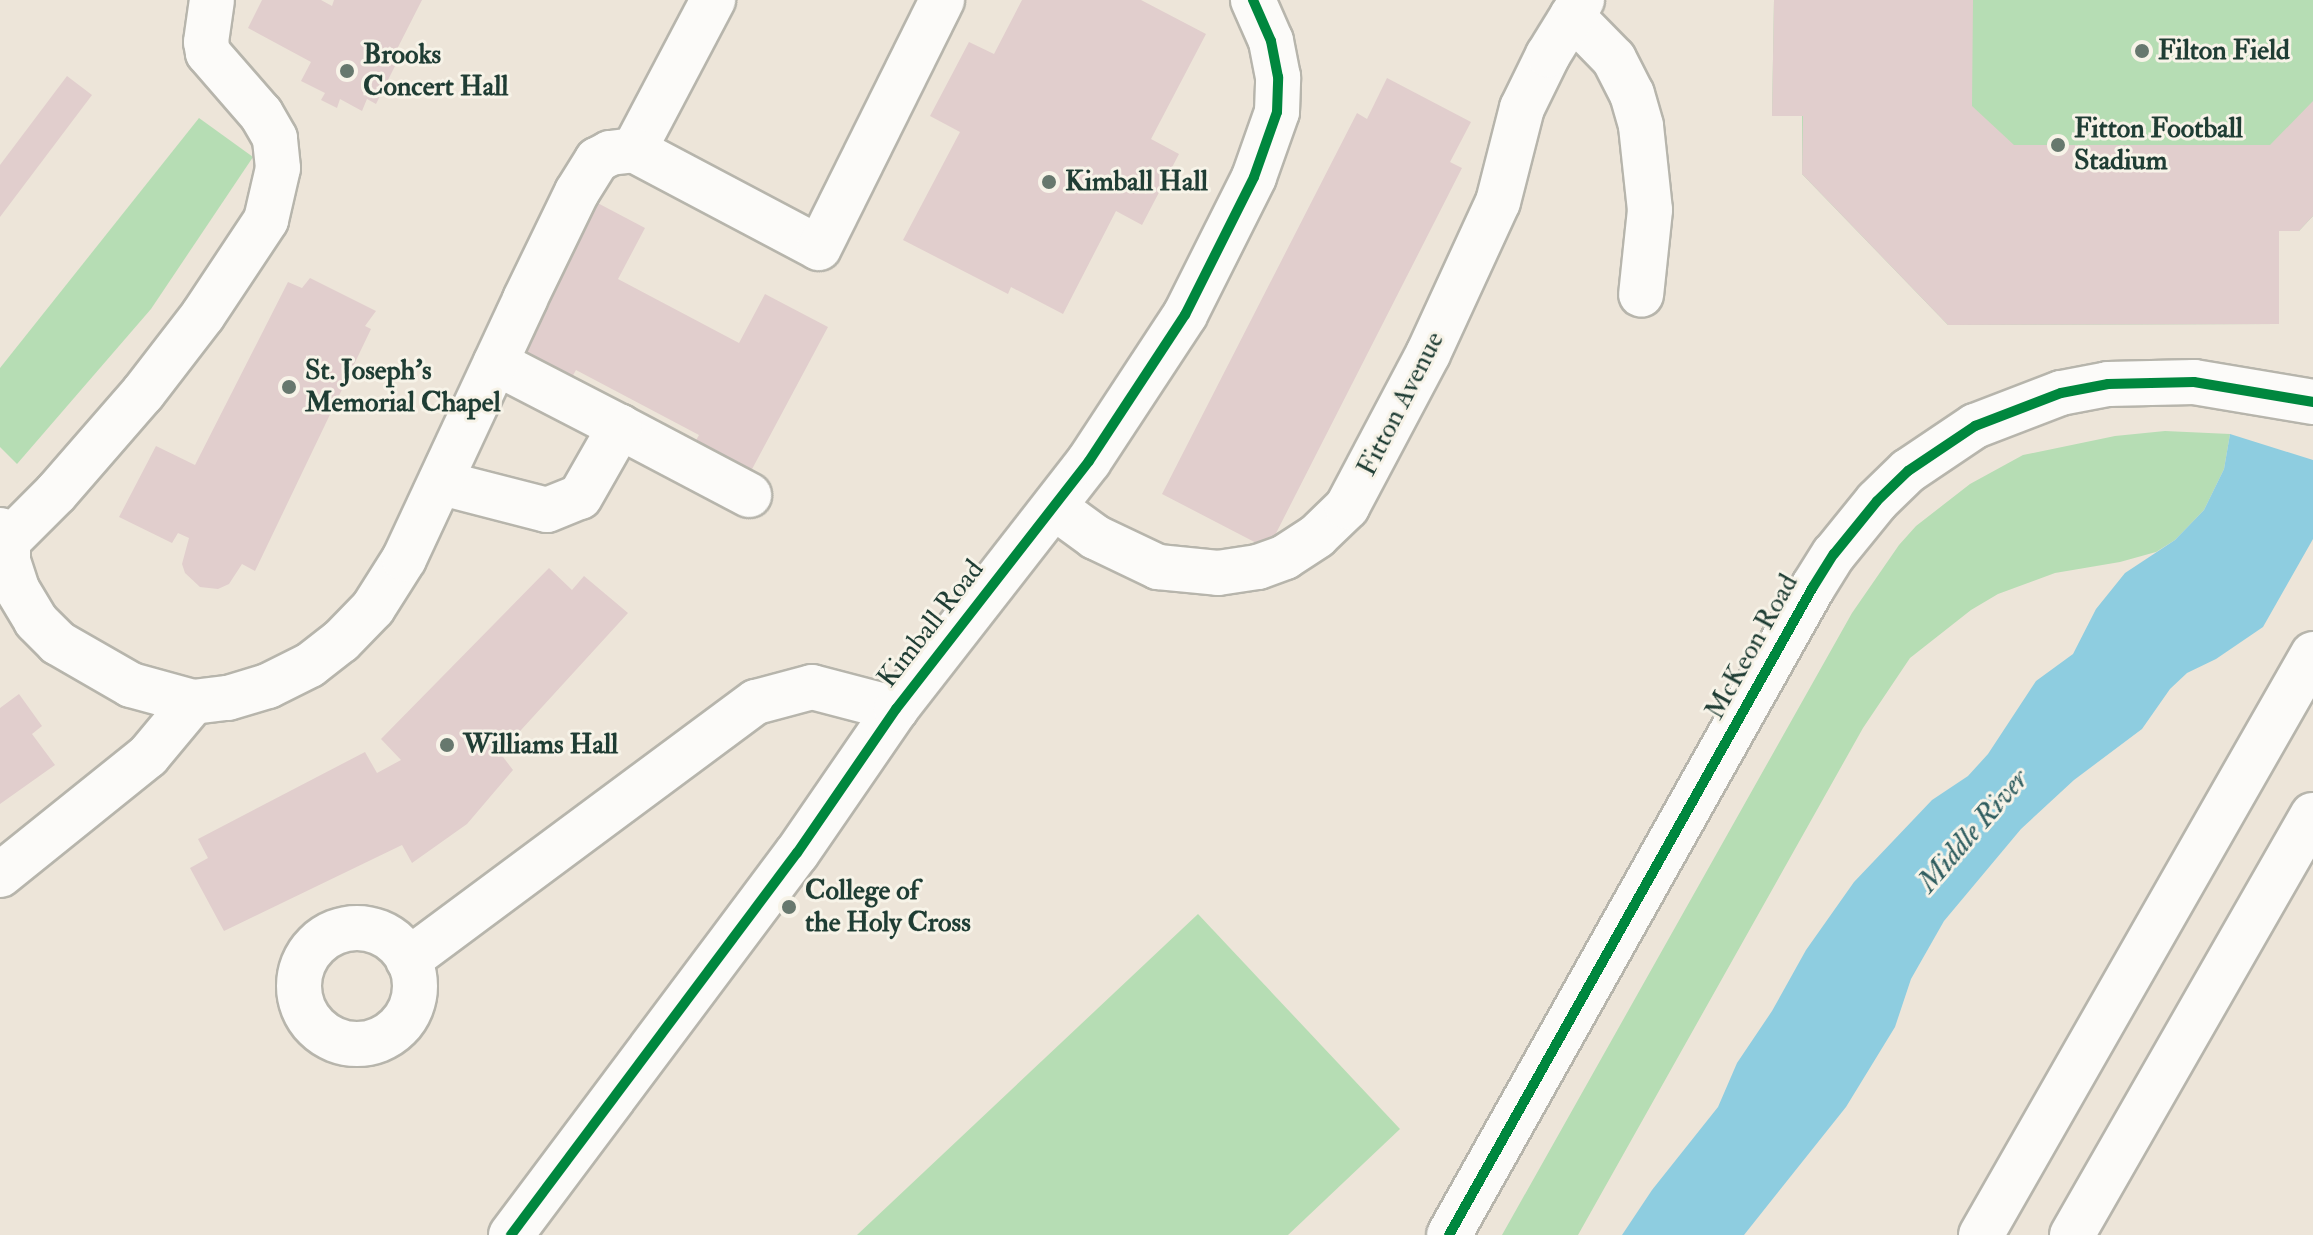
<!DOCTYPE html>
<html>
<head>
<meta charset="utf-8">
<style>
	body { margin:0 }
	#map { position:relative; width:2313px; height:1235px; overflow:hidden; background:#ede5d9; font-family:"IM FELL Double Pica",serif }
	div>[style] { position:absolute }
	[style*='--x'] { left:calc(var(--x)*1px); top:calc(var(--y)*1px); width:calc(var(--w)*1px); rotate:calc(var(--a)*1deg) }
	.green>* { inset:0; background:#b6ddb4 }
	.water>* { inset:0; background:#8ecde0 }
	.building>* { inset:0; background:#e1cecd }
	.roads { filter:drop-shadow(2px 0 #b7b5ac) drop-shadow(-2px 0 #b7b5ac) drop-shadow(0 2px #b7b5ac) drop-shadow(0 -2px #b7b5ac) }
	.minor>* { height:44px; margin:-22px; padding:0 22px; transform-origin:22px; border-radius:22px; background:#fcfbf9 }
	.minor>.ring { margin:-22px; padding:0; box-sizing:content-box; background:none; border:44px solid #fcfbf9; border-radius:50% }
	.major>* { height:44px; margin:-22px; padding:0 22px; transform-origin:22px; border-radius:22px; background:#fcfbf9 }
	.highway>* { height:44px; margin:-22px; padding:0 22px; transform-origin:22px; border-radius:22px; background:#fcfbf9 }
	.cycleway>* { height:10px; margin:-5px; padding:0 5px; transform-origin:5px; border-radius:5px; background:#00873e }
	.dots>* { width:22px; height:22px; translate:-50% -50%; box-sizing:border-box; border:4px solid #f7f3e8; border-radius:50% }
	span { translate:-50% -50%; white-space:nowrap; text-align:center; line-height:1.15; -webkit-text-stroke:6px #f7f3e8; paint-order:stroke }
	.poi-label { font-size:28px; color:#1f3d34; font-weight:700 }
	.left { translate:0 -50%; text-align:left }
	.street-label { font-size:28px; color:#1f3d34 }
	.water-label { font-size:30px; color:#305e60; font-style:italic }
</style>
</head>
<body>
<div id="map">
	<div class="green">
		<i style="clip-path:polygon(1774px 0,2313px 0,2313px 216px,2299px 231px,2279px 231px,2279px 324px,1948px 325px,1802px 174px,1802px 116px,1772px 116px)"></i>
		<i style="clip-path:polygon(199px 118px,253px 157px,151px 309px,17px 464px,0 447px,0 368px)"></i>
		<i style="clip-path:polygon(2165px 431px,2230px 434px,2224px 469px,2204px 510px,2175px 540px,2156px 552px,2120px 562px,2055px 573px,1998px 594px,1971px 610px,1910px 658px,1863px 728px,1578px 1235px,1502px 1235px,1852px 613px,1899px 545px,1916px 526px,1970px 484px,2023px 455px,2115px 436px)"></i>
		<i style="clip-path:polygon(1198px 914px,1400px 1129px,1288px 1235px,857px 1235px)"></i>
	</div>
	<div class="water">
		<i style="clip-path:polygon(2230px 434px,2313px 460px,2313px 539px,2263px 627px,2216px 659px,2187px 673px,2170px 689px,2142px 729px,2074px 780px,2021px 829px,1944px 921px,1911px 979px,1895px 1027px,1846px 1107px,1744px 1235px,1622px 1235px,1652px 1190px,1718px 1107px,1737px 1063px,1772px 1011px,1806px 950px,1854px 882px,1932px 800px,1968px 776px,1988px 754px,2036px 681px,2073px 654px,2096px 609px,2125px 573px,2175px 540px,2204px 510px,2224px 469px)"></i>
	</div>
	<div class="building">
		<i style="clip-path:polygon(262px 0,321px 0,332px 6px,334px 0,422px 0,393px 57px,398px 60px,376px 104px,367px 99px,362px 111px,340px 99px,337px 108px,321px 100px,325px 93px,301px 81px,311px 62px,248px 28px)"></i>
		<i style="clip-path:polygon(1022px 0,1141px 0,1206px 34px,1151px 139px,1179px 154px,1142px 225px,1116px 211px,1063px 314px,1011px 287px,1008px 294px,903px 240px,960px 132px,930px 116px,969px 42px,994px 54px)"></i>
		<i style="clip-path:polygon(1774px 0,1973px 0,1972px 106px,2014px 145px,2270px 145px,2313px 101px,2313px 216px,2299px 231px,2279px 231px,2279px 324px,1948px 325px,1802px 174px,1803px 116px,1772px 116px)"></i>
		<i style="clip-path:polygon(67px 76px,92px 95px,0 217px,0 165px)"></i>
		<i style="clip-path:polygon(1387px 78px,1471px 122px,1450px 162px,1462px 168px,1268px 549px,1162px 494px,1357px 113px,1367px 119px)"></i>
		<i style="clip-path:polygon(590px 199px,645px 228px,618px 279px,739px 343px,765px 294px,828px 327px,743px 486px,687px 457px,699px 435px,576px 370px,566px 388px,507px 356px)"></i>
		<i style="clip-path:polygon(310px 278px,376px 311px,365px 326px,371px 329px,255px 571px,242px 564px,229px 584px,218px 589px,200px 587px,185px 573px,182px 564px,189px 538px,178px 533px,172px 543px,119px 517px,156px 446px,195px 465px,288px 282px,302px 288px)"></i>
		<i style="clip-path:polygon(549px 568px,572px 590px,584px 576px,628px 613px,500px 753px,513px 770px,467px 824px,412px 863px,402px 845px,224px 931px,190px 868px,208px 858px,198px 839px,365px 752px,377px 773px,401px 760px,381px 739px)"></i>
		<i style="clip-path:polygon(19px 694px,42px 726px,32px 734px,55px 765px,0 804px,0 708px)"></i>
	</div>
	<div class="roads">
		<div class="minor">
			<i style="--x:1572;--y:16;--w:60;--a:45.7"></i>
			<i style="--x:1614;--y:59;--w:39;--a:63"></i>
			<i style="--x:1632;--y:94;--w:33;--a:74"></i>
			<i style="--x:1641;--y:126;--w:84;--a:83.9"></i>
			<i style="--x:1650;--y:210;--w:85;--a:96"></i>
			<i style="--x:634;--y:150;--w:170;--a:-62.2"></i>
			<i style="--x:620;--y:427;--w:146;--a:27.8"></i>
			<i style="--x:442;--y:483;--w:108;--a:14.4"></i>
			<i style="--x:547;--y:510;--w:35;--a:-22"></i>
			<i style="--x:580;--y:497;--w:81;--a:-60.3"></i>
			<i style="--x:620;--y:427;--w:140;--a:-152.7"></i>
			<i style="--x:1054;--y:507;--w:51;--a:36.2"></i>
			<i style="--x:1095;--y:537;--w:70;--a:25.5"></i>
			<i style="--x:1158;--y:567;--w:60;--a:5.7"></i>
			<i style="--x:1218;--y:573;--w:40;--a:-8.5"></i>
			<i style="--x:1258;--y:567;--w:29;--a:-20"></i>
			<i style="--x:1285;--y:557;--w:38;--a:-33"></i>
			<i style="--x:1317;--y:536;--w:42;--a:-44"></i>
			<i style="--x:1347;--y:507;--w:173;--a:-62.1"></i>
			<i style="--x:1428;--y:354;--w:167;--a:-65.3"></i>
			<i style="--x:1498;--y:202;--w:97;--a:-75.7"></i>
			<i style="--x:1522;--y:108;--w:59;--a:-63.9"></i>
			<i style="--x:1548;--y:55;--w:65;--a:-58.3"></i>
			<i style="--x:0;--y:530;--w:14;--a:54"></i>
			<i style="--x:8;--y:541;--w:20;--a:90"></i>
			<i style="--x:8;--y:561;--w:29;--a:72"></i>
			<i style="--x:17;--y:589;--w:37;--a:59"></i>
			<i style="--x:36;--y:621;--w:31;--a:45"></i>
			<i style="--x:58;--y:643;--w:84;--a:29.9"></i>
			<i style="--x:131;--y:685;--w:64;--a:15.3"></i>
			<i style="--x:193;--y:702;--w:35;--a:-7"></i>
			<i style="--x:228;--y:698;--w:42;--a:-16.7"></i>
			<i style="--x:268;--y:686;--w:47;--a:-26.6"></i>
			<i style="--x:310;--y:665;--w:39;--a:-38"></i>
			<i style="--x:341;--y:641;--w:46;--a:-45.9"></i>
			<i style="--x:373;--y:608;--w:58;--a:-57.7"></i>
			<i style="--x:404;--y:559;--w:287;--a:-65"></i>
			<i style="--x:525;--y:299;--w:119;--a:-64.1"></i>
			<i style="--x:577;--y:192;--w:38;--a:-58"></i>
			<i style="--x:597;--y:160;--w:15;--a:-28"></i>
			<i style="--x:610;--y:153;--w:24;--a:-7"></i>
			<i style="--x:634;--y:150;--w:209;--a:27.9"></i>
			<i style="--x:819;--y:248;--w:277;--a:-63.6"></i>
			<i style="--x:8;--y:541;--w:68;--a:-45"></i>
			<i style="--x:56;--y:493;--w:133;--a:-49"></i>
			<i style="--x:143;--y:393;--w:98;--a:-52.4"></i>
			<i style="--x:203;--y:315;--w:114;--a:-56.4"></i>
			<i style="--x:266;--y:220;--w:53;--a:-77"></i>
			<i style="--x:278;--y:168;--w:30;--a:-96"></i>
			<i style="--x:275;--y:138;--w:28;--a:-120"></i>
			<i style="--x:261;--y:114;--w:81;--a:-131"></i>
			<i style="--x:208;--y:53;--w:11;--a:-100"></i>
			<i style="--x:206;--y:42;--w:42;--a:-81.9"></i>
			<i style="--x:0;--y:875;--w:190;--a:-38.8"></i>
			<i style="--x:148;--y:756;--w:70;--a:-50.2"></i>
			<i class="ring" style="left:299px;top:928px;width:72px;height:72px"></i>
			<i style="--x:408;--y:960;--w:433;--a:-36.6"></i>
			<i style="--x:756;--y:702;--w:58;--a:-15"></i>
			<i style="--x:812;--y:687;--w:87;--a:14.7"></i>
			<i style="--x:511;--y:1235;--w:477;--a:-53.2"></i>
			<i style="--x:797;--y:853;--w:175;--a:-55.5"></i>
			<i style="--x:896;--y:709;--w:314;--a:-52.1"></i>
			<i style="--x:1089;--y:461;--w:175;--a:-56.7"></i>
			<i style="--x:1185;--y:315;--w:154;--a:-63.4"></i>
			<i style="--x:1254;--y:177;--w:69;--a:-70.5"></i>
			<i style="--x:1277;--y:112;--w:35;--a:-88"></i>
			<i style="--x:1278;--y:77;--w:37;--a:-101"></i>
			<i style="--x:1271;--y:41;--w:45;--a:-113.7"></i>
		</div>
		<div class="major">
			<i style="--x:1449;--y:1235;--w:743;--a:-60.68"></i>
			<i style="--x:1813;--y:587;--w:39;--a:-58"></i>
			<i style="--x:1834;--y:554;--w:68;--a:-50.9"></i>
			<i style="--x:1877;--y:501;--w:43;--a:-44.1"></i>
			<i style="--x:1908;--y:471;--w:81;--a:-33.9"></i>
			<i style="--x:1975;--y:426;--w:92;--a:-21"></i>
			<i style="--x:2061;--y:393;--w:48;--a:-10.8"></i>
			<i style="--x:2108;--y:384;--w:86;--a:-1.3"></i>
			<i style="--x:2194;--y:382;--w:121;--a:9.5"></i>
		</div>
		<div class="highway">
			<i style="--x:1981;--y:1235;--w:669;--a:-60.26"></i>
			<i style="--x:2072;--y:1235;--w:484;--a:-60.2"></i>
		</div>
	</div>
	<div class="cycleway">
		<i style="--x:511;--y:1235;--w:477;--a:-53.2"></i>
		<i style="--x:797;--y:853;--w:175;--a:-55.5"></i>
		<i style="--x:896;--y:709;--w:314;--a:-52.1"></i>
		<i style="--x:1089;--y:461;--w:175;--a:-56.7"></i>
		<i style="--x:1185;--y:315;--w:154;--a:-63.4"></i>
		<i style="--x:1254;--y:177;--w:69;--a:-70.5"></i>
		<i style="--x:1277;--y:112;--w:35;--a:-88"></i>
		<i style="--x:1278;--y:77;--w:37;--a:-101"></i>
		<i style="--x:1271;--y:41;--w:45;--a:-113.7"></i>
		<i style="--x:1449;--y:1235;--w:743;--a:-60.68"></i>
		<i style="--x:1813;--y:587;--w:39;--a:-58"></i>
		<i style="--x:1834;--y:554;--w:68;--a:-50.9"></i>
		<i style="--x:1877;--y:501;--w:43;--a:-44.1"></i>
		<i style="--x:1908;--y:471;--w:81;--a:-33.9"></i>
		<i style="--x:1975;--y:426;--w:92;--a:-21"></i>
		<i style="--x:2061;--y:393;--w:48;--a:-10.8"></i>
		<i style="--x:2108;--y:384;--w:86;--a:-1.3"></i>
		<i style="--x:2194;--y:382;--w:121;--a:9.5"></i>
	</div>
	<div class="dots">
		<i style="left:2142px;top:51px;background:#67786e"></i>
		<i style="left:347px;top:71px;background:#67786e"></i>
		<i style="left:2058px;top:145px;background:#67786e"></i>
		<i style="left:1049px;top:182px;background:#67786e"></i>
		<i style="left:289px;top:387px;background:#67786e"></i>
		<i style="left:447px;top:745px;background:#67786e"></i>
		<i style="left:789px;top:907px;background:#67786e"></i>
	</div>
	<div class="poi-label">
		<span class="left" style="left:2158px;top:51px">Filton Field</span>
		<span class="left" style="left:363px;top:71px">Brooks<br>Concert Hall</span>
		<span class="left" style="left:2074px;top:145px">Fitton Football<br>Stadium</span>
		<span class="left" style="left:1065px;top:182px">Kimball Hall</span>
		<span class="left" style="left:305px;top:387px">St. Joseph's<br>Memorial Chapel</span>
		<span class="left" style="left:463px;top:745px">Williams Hall</span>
		<span class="left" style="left:805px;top:907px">College of<br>the Holy Cross</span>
	</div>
	<div class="street-label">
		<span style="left:1401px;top:404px;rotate:-63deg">Fitton Avenue</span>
		<span style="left:931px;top:624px;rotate:-52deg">Kimball Road</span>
		<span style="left:1752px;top:647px;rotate:-61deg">McKeon Road</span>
	</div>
	<div class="water-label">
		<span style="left:1973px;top:831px;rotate:-49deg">Middle River</span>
	</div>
</div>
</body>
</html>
